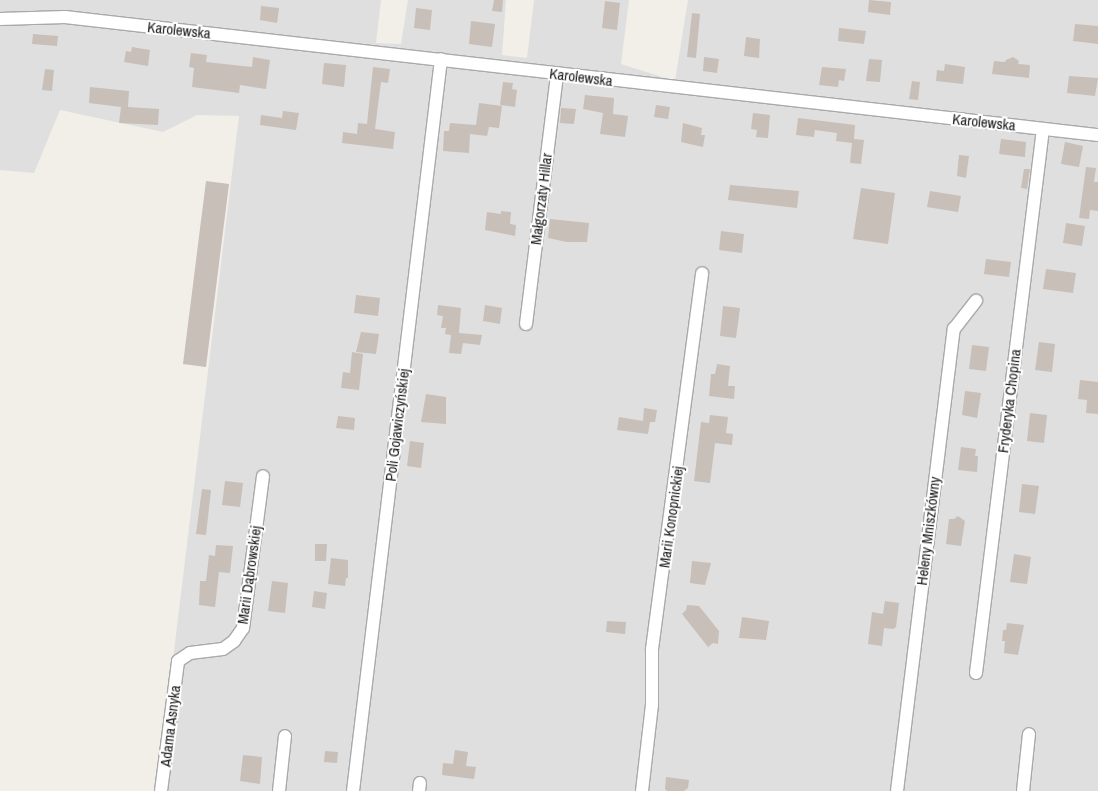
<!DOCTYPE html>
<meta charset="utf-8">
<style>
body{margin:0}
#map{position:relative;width:1098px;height:791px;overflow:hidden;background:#f2efe9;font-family:"Archivo Narrow",sans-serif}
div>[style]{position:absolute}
.residential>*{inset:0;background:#e0dfdf}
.building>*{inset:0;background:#c7bfb8}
.roads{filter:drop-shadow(1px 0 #a9a9a9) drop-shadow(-1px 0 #a9a9a9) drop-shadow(0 1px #a9a9a9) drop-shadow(0 -1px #a9a9a9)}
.minor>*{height:12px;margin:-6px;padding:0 6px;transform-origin:6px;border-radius:6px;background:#fff}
span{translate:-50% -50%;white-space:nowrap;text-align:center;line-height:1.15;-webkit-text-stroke:4px #fff;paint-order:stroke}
.street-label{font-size:15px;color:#222}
</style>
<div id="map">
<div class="residential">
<div style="clip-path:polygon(0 0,381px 0,376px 43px,401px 44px,408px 0,506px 0,502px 55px,527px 58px,534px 0,629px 0,621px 64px,675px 81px,688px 0,1098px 0,1098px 791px,157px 791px,239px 116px,197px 115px,163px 132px,60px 110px,34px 173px,0 170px)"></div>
</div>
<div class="building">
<div style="clip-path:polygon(494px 0,503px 0,502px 12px,492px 11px)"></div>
<div style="clip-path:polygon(869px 0,891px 2px,890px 15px,868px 12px)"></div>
<div style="clip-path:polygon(605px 1px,620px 3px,617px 30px,602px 28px)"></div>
<div style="clip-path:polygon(261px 6px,279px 8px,277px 23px,260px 20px)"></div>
<div style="clip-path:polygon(416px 8px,432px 10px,430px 30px,414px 28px)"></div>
<div style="clip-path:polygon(692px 13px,700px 14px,696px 58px,687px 57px)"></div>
<div style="clip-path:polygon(471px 21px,495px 24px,492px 47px,469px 44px)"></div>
<div style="clip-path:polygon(1075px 24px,1098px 26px,1098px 44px,1073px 41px)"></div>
<div style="clip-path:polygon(839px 28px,866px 31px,864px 44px,838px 41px)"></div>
<div style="clip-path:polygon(33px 34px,58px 36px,57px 46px,32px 44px)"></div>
<div style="clip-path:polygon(746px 37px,760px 39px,759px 58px,744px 56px)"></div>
<div style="clip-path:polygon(132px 47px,150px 50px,148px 66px,124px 62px,126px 51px,131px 52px)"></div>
<div style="clip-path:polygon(191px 53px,207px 55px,206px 62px,252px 67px,253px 57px,270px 60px,266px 89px,240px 85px,239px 93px,192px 87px,194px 68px,189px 67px)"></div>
<div style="clip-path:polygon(704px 57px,719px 59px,717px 73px,703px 71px)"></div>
<div style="clip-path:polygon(1013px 57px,1019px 61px,1018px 64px,1030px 65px,1029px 78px,992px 74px,994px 61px,1005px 62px,1006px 60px)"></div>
<div style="clip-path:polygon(869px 59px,882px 60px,880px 82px,866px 81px)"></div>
<div style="clip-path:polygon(324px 63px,346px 65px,344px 87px,322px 84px)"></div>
<div style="clip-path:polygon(945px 64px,965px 67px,963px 84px,936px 81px,937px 70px,944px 71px)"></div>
<div style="clip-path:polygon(373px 67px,390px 69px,388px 83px,381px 82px,375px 129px,395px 132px,393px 149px,342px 143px,343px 132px,357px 134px,358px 123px,367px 124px)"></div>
<div style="clip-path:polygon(822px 67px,846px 69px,844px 81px,839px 80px,838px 87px,819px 85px)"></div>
<div style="clip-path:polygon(45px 69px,54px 70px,52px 91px,42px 90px)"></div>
<div style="clip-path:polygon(1069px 76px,1098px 78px,1095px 96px,1067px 93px)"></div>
<div style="clip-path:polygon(912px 81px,920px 82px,918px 100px,909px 99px)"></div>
<div style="clip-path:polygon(503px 82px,513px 83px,512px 89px,517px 90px,515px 107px,500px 105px)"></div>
<div style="clip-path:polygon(90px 87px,129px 91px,128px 107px,159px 109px,158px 125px,119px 123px,121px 107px,89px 103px)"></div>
<div style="clip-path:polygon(585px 95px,614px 98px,613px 114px,628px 116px,625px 137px,600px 134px,603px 113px,583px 109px)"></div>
<div style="clip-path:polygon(479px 103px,502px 106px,499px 128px,489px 127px,487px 136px,470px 134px,469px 153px,443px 151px,444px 131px,449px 131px,450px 123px,476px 125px)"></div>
<div style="clip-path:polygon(656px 105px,670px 107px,668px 119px,654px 117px)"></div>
<div style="clip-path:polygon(561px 108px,576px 109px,574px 124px,560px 123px)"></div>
<div style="clip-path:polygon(283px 111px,299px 113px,296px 130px,260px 125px,261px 115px,282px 118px)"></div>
<div style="clip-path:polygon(753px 113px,770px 115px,768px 138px,756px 137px,757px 130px,751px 129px)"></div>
<div style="clip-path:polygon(798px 118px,855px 125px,854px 139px,864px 140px,861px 164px,850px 163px,852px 143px,836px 141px,837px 133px,815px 130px,814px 137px,796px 135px)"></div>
<div style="clip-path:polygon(683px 123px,702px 128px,701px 135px,705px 135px,703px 147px,681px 142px)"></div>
<div style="clip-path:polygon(1001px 139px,1026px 142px,1025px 157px,999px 154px)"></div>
<div style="clip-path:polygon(1065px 142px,1083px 146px,1079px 167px,1061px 164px)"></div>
<div style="clip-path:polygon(959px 155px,969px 156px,966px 178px,957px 176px)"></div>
<div style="clip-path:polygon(1086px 167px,1096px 168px,1094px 182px,1098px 182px,1098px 211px,1090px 210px,1089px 219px,1079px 218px)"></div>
<div style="clip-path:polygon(1024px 169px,1030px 169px,1027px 189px,1021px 188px)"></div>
<div style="clip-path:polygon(206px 181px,229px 184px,206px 367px,183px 364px)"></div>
<div style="clip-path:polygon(730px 185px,799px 191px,797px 208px,728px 200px)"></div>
<div style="clip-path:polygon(861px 188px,895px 193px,888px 244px,853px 239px)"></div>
<div style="clip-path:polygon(930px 191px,961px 196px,958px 212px,927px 207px)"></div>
<div style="clip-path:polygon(501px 211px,511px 212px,510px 224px,516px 225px,515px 236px,485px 230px,487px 212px,501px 214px)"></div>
<div style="clip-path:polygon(550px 219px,589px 223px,587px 242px,567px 242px,548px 238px)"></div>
<div style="clip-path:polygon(1066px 223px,1085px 226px,1082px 246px,1063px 243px)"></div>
<div style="clip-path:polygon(721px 231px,744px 234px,742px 253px,719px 250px)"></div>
<div style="clip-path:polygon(986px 259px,1011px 262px,1009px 277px,984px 274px)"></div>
<div style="clip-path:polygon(1046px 269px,1076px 273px,1073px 293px,1043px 289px)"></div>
<div style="clip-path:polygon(356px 295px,380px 298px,378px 316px,354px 313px)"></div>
<div style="clip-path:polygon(438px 305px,461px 308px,459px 333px,482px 335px,480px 345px,463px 343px,461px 354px,449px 353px,451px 335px,445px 334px,446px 328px,441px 328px,443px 316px,437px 315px)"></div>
<div style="clip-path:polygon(485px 305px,502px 308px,500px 324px,483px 321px)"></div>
<div style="clip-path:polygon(723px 306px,740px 308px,736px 338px,720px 336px)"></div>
<div style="clip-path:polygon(361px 332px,379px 334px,376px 354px,356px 352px)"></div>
<div style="clip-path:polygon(1039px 342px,1055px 344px,1052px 372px,1035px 370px)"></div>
<div style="clip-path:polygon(972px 345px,989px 347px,986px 371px,969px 369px)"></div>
<div style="clip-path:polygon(352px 352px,363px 354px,359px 390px,341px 388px,343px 372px,350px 373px)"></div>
<div style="clip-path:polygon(717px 364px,730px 366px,728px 386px,735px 386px,734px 399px,709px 396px,711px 374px,715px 374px)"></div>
<div style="clip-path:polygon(1080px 380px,1098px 382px,1098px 414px,1086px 413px,1087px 400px,1078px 399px)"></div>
<div style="clip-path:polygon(965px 391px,981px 393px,977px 418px,962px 415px)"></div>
<div style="clip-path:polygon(426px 394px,446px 397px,446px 424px,421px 422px)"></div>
<div style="clip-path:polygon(644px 408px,657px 410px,655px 422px,650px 422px,648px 434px,617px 430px,619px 417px,643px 421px)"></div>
<div style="clip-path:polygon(1030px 413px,1047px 415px,1044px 443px,1027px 441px)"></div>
<div style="clip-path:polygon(710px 415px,728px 417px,726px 433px,733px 434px,732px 445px,715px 443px,710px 483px,694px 481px,701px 422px,709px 423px)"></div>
<div style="clip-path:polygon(338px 416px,355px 418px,354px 430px,336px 428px)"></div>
<div style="clip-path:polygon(410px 441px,424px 443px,421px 468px,407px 466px)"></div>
<div style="clip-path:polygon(961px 447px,976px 449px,975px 456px,978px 456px,977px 472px,958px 470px)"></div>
<div style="clip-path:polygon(225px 481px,243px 483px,240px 507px,222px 505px)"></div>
<div style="clip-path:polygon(1022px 484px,1039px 486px,1035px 514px,1019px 512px)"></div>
<div style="clip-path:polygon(202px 489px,211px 490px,206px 535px,196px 534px)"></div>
<div style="clip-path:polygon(958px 516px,965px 521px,961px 546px,946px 544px,949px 519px,954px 519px)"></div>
<div style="clip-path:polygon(315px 544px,327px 544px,326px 561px,315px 561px)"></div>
<div style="clip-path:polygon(216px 545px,233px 546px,230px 573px,219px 572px,215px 607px,199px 605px,200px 581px,206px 581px,209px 555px,215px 556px)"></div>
<div style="clip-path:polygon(1014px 554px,1031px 557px,1027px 584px,1010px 582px)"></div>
<div style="clip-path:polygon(331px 558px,348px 560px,348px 578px,346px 578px,345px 586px,328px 584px)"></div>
<div style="clip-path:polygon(692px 561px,711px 563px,705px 585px,690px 583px)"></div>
<div style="clip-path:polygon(272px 581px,288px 583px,285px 613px,268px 611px)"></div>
<div style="clip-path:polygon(314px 591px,327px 593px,325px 609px,312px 607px)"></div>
<div style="clip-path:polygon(885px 601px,899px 603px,896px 627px,893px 629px,884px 628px,882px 646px,868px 644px,872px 612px,883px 614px)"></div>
<div style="clip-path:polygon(687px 605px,699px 606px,719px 631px,718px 644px,713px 643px,708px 647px,682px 614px,686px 610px)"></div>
<div style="clip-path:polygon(742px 617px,769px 621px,766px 640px,739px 638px)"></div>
<div style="clip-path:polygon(607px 621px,626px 622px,625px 634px,606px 632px)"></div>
<div style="clip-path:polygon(1007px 623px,1024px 625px,1018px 655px,1004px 653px,1005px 641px,1002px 641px,1003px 630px,1006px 630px)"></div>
<div style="clip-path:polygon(455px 750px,468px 752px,466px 766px,476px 767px,474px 779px,442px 775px,443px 763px,453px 764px)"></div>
<div style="clip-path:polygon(325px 751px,338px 752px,337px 763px,324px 762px)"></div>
<div style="clip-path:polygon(243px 755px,262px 757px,260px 784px,240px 781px)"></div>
<div style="clip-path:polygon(666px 777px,689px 780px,688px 788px,684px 791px,667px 791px,665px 789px)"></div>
</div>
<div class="roads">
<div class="minor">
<div style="left:0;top:19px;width:65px;rotate:-1.8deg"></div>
<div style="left:65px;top:17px;width:1040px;rotate:6.52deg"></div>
<div style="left:526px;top:324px;width:252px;rotate:-82.9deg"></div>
<div style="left:976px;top:673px;width:548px;rotate:-82.98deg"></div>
<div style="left:161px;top:791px;width:131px;rotate:-82.5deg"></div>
<div style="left:178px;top:661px;width:14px;rotate:-34deg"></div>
<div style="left:190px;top:653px;width:33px;rotate:-7deg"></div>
<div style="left:223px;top:649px;width:14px;rotate:-36deg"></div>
<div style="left:234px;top:641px;width:16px;rotate:-55deg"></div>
<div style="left:243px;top:628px;width:153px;rotate:-82.5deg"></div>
<div style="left:279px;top:791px;width:55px;rotate:-83.8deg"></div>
<div style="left:353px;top:791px;width:737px;rotate:-83.14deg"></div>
<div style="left:419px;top:791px;width:8px;rotate:-83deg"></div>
<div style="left:642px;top:791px;width:87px;rotate:-83.4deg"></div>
<div style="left:652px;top:705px;width:56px;rotate:-90deg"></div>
<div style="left:652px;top:649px;width:379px;rotate:-82.4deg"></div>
<div style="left:897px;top:791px;width:466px;rotate:-83deg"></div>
<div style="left:954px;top:329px;width:36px;rotate:-52deg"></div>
<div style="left:1023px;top:791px;width:57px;rotate:-84deg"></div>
</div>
</div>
<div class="street-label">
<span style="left:179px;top:30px;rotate:6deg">Karolewska</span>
<span style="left:581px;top:77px;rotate:7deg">Karolewska</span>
<span style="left:984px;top:122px;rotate:6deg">Karolewska</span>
<span style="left:541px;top:199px;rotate:-83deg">Małgorzaty Hillar</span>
<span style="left:1009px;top:401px;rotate:-83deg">Fryderyka Chopina</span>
<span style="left:397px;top:425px;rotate:-83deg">Poli Gojawiczyńskiej</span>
<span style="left:671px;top:517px;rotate:-82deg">Marii Konopnickiej</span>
<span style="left:928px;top:531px;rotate:-83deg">Heleny Mniszkówny</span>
<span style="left:249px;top:575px;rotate:-82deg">Marii Dąbrowskiej</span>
<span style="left:170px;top:726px;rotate:-83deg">Adama Asnyka</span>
</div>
</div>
